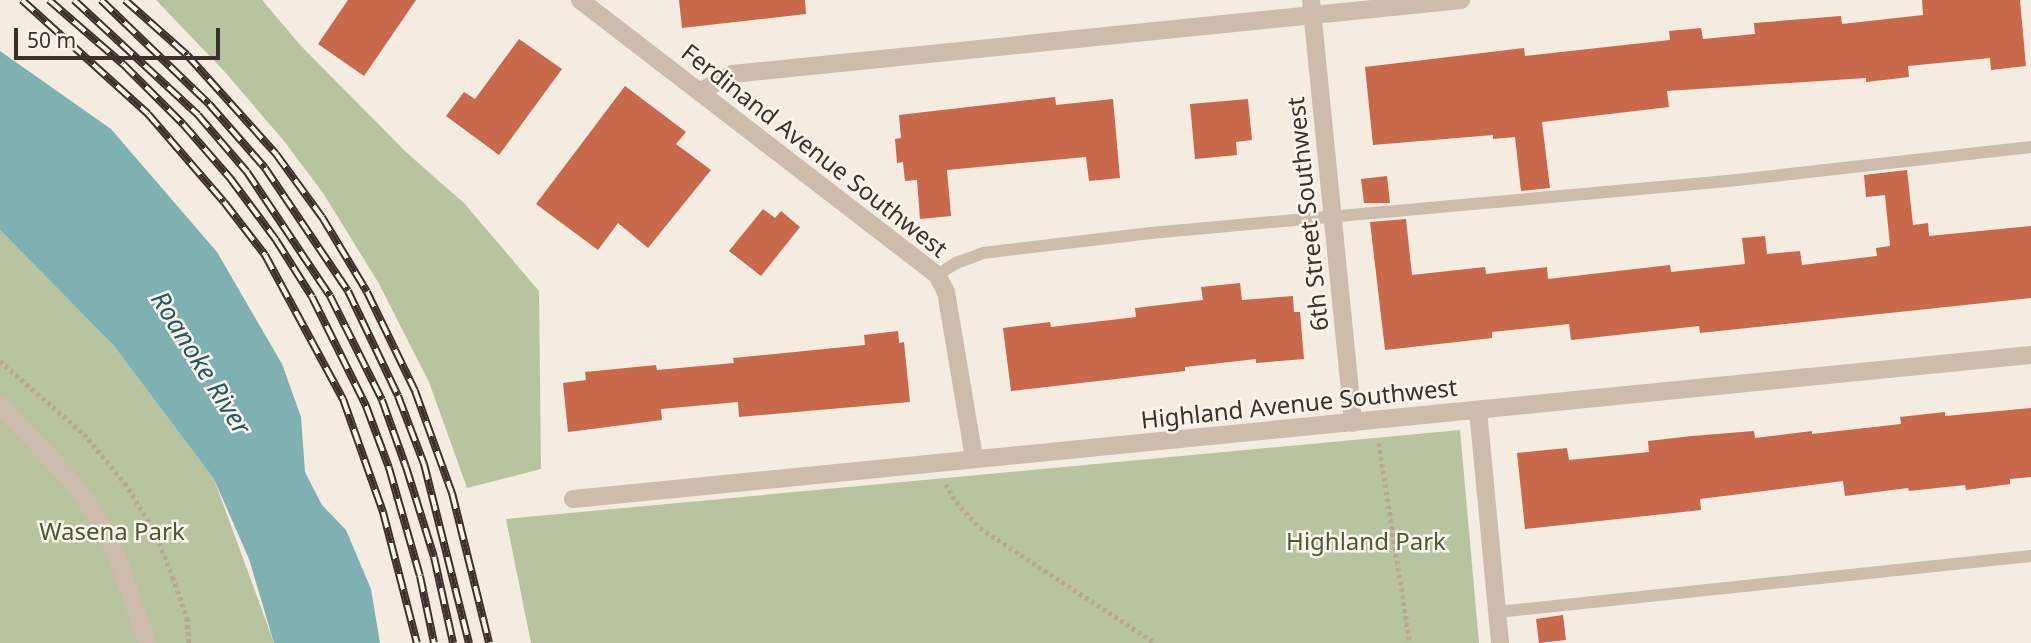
<!DOCTYPE html>
<style>
body{margin:0}
#map{position:relative;width:2031px;height:643px;overflow:hidden;background:#f4ebe1;font-family:"Noto Sans",sans-serif}
div>[style]{position:absolute}
.green>*{inset:0;background:#b8c4a0}
.water>*{inset:0;background:#7fb0b2}
.building>*{inset:0;background:#c8694b}
.path>*{height:4.5px;margin-top:-2.25px;transform-origin:0;background:repeating-linear-gradient(90deg,#b9a596 0 3.5px,transparent 0 7px)}
.lane>*{height:12px;margin:-6px;padding:0 6px;transform-origin:6px;border-radius:6px;background:#cdbbac}
.street>*{height:18px;margin:-9px;padding:0 9px;transform-origin:9px;border-radius:9px;background:#cdbbac}
.rail>*{height:8px;margin-top:-4px;transform-origin:0;background:repeating-linear-gradient(90deg,#fbf5ee 0 16px,#3b302b 0 32px);box-sizing:border-box;border-block:2px solid #3b302b}
span{translate:-50% -50%;white-space:nowrap;text-align:center;line-height:1.15;-webkit-text-stroke:5px #fbf5ee;paint-order:stroke}
.street-label{font-size:24px;color:#3b302b}
.park-label{font-size:24px;color:#4a5a2e}
.water-label{font-size:26px;color:#1f5a5e;font-style:italic}
.scale{position:absolute;left:14px;top:28px;width:206px;height:32px;box-sizing:border-box;border:4px solid #3b302b;border-top:0;padding-left:9px;font-size:21px;line-height:24px;white-space:nowrap;color:#3b302b;-webkit-text-stroke:5px #fbf5ee;paint-order:stroke}
</style>
<div id="map">
<div class="green">
<div style="clip-path:polygon(156px 0,262px 0,301px 46px,407px 153px,464px 203px,539px 291px,541px 469px,467px 488px,429px 382px,378px 282px,323px 193px,284px 141px,225px 72px)"></div>
<div style="clip-path:polygon(0 230px,114px 346px,214px 479px,274px 643px,0 643px)"></div>
<div style="clip-path:polygon(1460px 430px,1479px 643px,531px 643px,506px 519px)"></div>
</div>
<div class="water">
<div style="clip-path:polygon(0 51px,111px 129px,217px 252px,282px 364px,301px 417px,305px 472px,322px 505px,346px 530px,371px 589px,380px 643px,274px 643px,249px 559px,214px 479px,114px 346px,0 230px)"></div>
</div>
<div class="building">
<div style="clip-path:polygon(348px 0,416px 0,364px 76px,318px 44px)"></div>
<div style="clip-path:polygon(679px 0,805px 0,806px 14px,682px 28px)"></div>
<div style="clip-path:polygon(1922px 0,2020px 0,2026px 66px,1991px 70px,1990px 58px,1908px 66px,1909px 77px,1866px 82px,1866px 78px,1667px 91px,1669px 107px,1542px 122px,1550px 188px,1521px 191px,1515px 137px,1493px 139px,1493px 135px,1373px 145px,1365px 67px,1524px 48px,1525px 56px,1670px 40px,1669px 31px,1701px 28px,1703px 39px,1755px 34px,1754px 23px,1841px 16px,1842px 24px,1923px 15px)"></div>
<div style="clip-path:polygon(519px 39px,562px 69px,499px 155px,446px 116px,464px 92px,475px 99px)"></div>
<div style="clip-path:polygon(625px 86px,686px 132px,676px 144px,711px 170px,648px 248px,618px 223px,598px 250px,536px 204px)"></div>
<div style="clip-path:polygon(1055px 97px,1056px 105px,1113px 99px,1120px 178px,1089px 181px,1086px 157px,947px 170px,951px 216px,920px 219px,917px 180px,905px 181px,903px 162px,897px 163px,895px 139px,901px 138px,899px 115px)"></div>
<div style="clip-path:polygon(1248px 99px,1252px 140px,1236px 142px,1237px 155px,1195px 159px,1190px 104px)"></div>
<div style="clip-path:polygon(1907px 170px,1913px 225px,1928px 223px,1929px 236px,2031px 226px,2031px 298px,1700px 333px,1699px 326px,1571px 340px,1569px 324px,1492px 332px,1492px 338px,1385px 350px,1370px 222px,1406px 219px,1412px 275px,1485px 267px,1486px 274px,1547px 267px,1548px 279px,1670px 265px,1671px 272px,1745px 264px,1742px 238px,1765px 236px,1767px 254px,1800px 251px,1802px 265px,1877px 256px,1876px 248px,1890px 246px,1885px 195px,1866px 197px,1864px 175px)"></div>
<div style="clip-path:polygon(1387px 176px,1390px 203px,1364px 203px,1361px 179px)"></div>
<div style="clip-path:polygon(763px 209px,775px 218px,781px 211px,800px 227px,761px 276px,729px 251px)"></div>
<div style="clip-path:polygon(1240px 283px,1242px 300px,1293px 296px,1294px 312px,1300px 312px,1304px 359px,1256px 363px,1256px 359px,1185px 367px,1185px 371px,1011px 391px,1003px 328px,1050px 322px,1051px 327px,1136px 317px,1135px 308px,1203px 300px,1201px 287px)"></div>
<div style="clip-path:polygon(898px 331px,899px 343px,904px 342px,910px 402px,739px 417px,738px 402px,661px 409px,662px 420px,568px 432px,563px 383px,586px 380px,585px 372px,656px 365px,657px 370px,734px 363px,733px 358px,865px 345px,864px 335px)"></div>
<div style="clip-path:polygon(2031px 408px,2031px 477px,2010px 479px,2010px 484px,1966px 490px,1965px 485px,1909px 491px,1908px 488px,1845px 496px,1843px 481px,1700px 499px,1701px 510px,1525px 529px,1517px 453px,1567px 448px,1569px 460px,1649px 452px,1648px 441px,1692px 436px,1754px 431px,1755px 438px,1812px 431px,1812px 434px,1901px 424px,1900px 417px,1945px 412px,1945px 416px)"></div>
<div style="clip-path:polygon(1563px 615px,1566px 640px,1539px 643px,1536px 619px)"></div>
</div>
<div class="path">
<div style="left:0;top:361px;width:111px;rotate:41deg"></div>
<div style="left:84px;top:434px;width:64px;rotate:50.1deg"></div>
<div style="left:125px;top:483px;width:55px;rotate:58.3deg"></div>
<div style="left:154px;top:530px;width:51px;rotate:68deg"></div>
<div style="left:173px;top:577px;width:43px;rotate:71.1deg"></div>
<div style="left:187px;top:618px;width:25px;rotate:85deg"></div>
<div style="left:1379px;top:443px;width:202px;rotate:81.2deg"></div>
<div style="left:946px;top:484px;width:21px;rotate:61deg"></div>
<div style="left:956px;top:502px;width:35px;rotate:47deg"></div>
<div style="left:980px;top:528px;width:209px;rotate:33.3deg"></div>
</div>
<div class="lane">
<div style="left:937px;top:275px;width:22px;rotate:-32deg"></div>
<div style="left:956px;top:263px;width:29px;rotate:-20deg"></div>
<div style="left:983px;top:253px;width:169px;rotate:-6.8deg"></div>
<div style="left:1151px;top:233px;width:579px;rotate:-5.15deg"></div>
<div style="left:1728px;top:181px;width:305px;rotate:-6.4deg"></div>
<div style="left:1497px;top:612px;width:537px;rotate:-5.99deg"></div>
</div>
<div class="street">
<div style="left:580px;top:0;width:451px;rotate:37.6deg"></div>
<div style="left:937px;top:275px;width:19px;rotate:62deg"></div>
<div style="left:946px;top:292px;width:168px;rotate:80.4deg"></div>
<div style="left:1311px;top:0;width:425px;rotate:84.3deg"></div>
<div style="left:701px;top:91px;width:35px;rotate:-29deg"></div>
<div style="left:732px;top:74px;width:733px;rotate:-5.8deg"></div>
<div style="left:0;top:405px;width:103px;rotate:46.6deg"></div>
<div style="left:71px;top:480px;width:37px;rotate:54deg"></div>
<div style="left:93px;top:510px;width:52px;rotate:62.4deg"></div>
<div style="left:117px;top:556px;width:92px;rotate:71deg"></div>
<div style="left:1478px;top:410px;width:234px;rotate:84.6deg"></div>
<div style="left:573px;top:499px;width:1465px;rotate:-5.64deg"></div>
</div>
<div class="rail">
<div style="left:22px;top:0;width:170px;rotate:42.1deg"></div>
<div style="left:148px;top:114px;width:116px;rotate:49.2deg"></div>
<div style="left:224px;top:202px;width:67px;rotate:52.3deg"></div>
<div style="left:265px;top:255px;width:164px;rotate:61.6deg"></div>
<div style="left:343px;top:399px;width:120px;rotate:70.5deg"></div>
<div style="left:383px;top:512px;width:135px;rotate:75.5deg"></div>
<div style="left:49px;top:0;width:98px;rotate:40.9deg"></div>
<div style="left:123px;top:64px;width:85px;rotate:45deg"></div>
<div style="left:183px;top:124px;width:72px;rotate:49deg"></div>
<div style="left:230px;top:178px;width:77px;rotate:53.4deg"></div>
<div style="left:276px;top:240px;width:67px;rotate:57.7deg"></div>
<div style="left:312px;top:297px;width:122px;rotate:63.6deg"></div>
<div style="left:366px;top:406px;width:66px;rotate:69.6deg"></div>
<div style="left:389px;top:468px;width:112px;rotate:74deg"></div>
<div style="left:420px;top:576px;width:68px;rotate:78.2deg"></div>
<div style="left:74px;top:0;width:169px;rotate:42.8deg"></div>
<div style="left:198px;top:115px;width:75px;rotate:49.3deg"></div>
<div style="left:247px;top:172px;width:149px;rotate:56.2deg"></div>
<div style="left:330px;top:296px;width:116px;rotate:63.4deg"></div>
<div style="left:382px;top:400px;width:71px;rotate:70.3deg"></div>
<div style="left:406px;top:467px;width:94px;rotate:72.7deg"></div>
<div style="left:434px;top:557px;width:88px;rotate:77.5deg"></div>
<div style="left:101px;top:0;width:150px;rotate:43.9deg"></div>
<div style="left:209px;top:104px;width:85px;rotate:48.8deg"></div>
<div style="left:265px;top:168px;width:148px;rotate:56deg"></div>
<div style="left:348px;top:291px;width:116px;rotate:64.5deg"></div>
<div style="left:398px;top:396px;width:73px;rotate:69.1deg"></div>
<div style="left:424px;top:464px;width:185px;rotate:75.9deg"></div>
<div style="left:125px;top:0;width:83px;rotate:41.6deg"></div>
<div style="left:187px;top:55px;width:133px;rotate:48deg"></div>
<div style="left:276px;top:154px;width:78px;rotate:53.9deg"></div>
<div style="left:322px;top:217px;width:87px;rotate:59deg"></div>
<div style="left:367px;top:292px;width:110px;rotate:64.1deg"></div>
<div style="left:415px;top:391px;width:109px;rotate:70.1deg"></div>
<div style="left:452px;top:493px;width:154px;rotate:76.1deg"></div>
</div>
<div class="street-label">
<span style="left:815px;top:150px;rotate:38deg">Ferdinand Avenue Southwest</span>
<span style="left:1307px;top:214px;rotate:-96deg">6th Street Southwest</span>
<span style="left:1299px;top:403px;rotate:-6deg">Highland Avenue Southwest</span>
</div>
<div class="park-label">
<span style="left:112px;top:531px">Wasena Park</span>
<span style="left:1366px;top:541px">Highland Park</span>
</div>
<div class="water-label">
<span style="left:201px;top:363px;rotate:58deg">Roanoke River</span>
</div>
<div class="scale">50 m</div>
</div>
